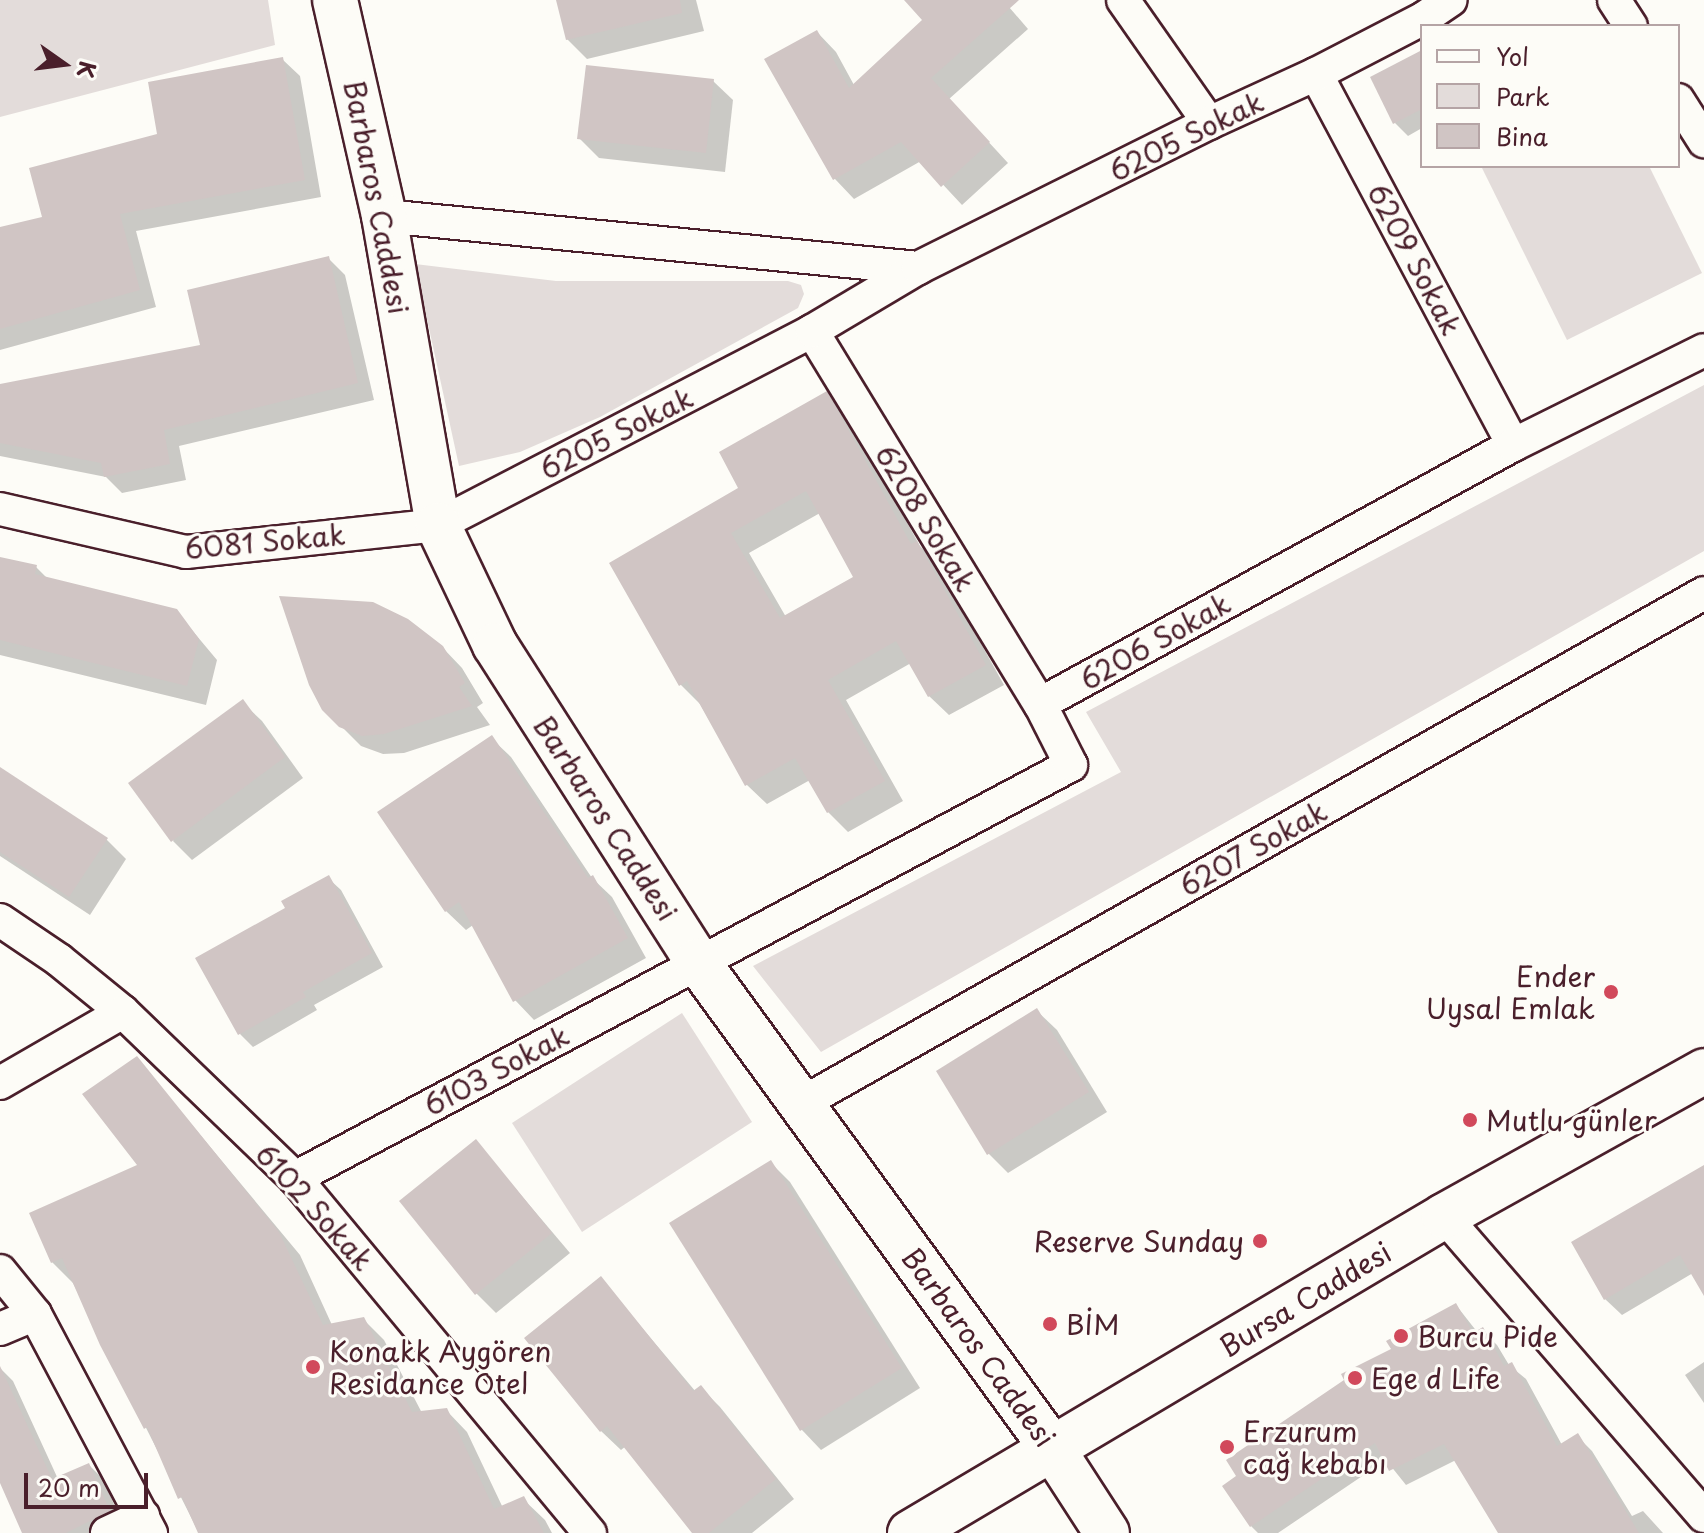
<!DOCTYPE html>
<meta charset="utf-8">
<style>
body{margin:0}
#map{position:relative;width:1704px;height:1533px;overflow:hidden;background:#fdfcf7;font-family:"Playpen Sans",sans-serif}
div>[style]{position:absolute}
.green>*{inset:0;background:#e3dcda}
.shadow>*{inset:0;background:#0003}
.building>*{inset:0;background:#d0c5c4}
.roads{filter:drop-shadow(2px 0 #4a1f2b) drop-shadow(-2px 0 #4a1f2b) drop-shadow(0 2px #4a1f2b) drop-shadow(0 -2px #4a1f2b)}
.street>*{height:32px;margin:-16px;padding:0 16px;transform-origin:16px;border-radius:16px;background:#fdfcf7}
.secondary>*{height:44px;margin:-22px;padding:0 22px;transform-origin:22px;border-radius:22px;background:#fdfcf7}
.dots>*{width:22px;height:22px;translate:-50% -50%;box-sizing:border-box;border:4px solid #fdfcf7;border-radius:50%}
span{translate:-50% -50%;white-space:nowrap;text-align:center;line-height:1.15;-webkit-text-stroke:6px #fdfcf7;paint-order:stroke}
.street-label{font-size:28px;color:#4a1f2b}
.poi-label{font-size:28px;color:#4a1f2b}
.right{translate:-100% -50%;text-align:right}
.left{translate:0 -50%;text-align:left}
.legend{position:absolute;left:1420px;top:24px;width:260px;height:144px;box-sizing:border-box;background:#fdfcf7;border:2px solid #b5a4a5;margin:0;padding:10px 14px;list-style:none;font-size:24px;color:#4a1f2b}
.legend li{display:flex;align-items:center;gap:16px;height:40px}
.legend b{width:40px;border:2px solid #b5a4a5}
.north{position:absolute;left:24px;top:24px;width:80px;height:80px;-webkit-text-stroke:6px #fdfcf7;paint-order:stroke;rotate:104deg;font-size:22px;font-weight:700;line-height:32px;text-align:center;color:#4a1f2b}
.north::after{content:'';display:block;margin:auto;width:28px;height:36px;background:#4a1f2b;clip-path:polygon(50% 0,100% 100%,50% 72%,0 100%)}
.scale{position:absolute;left:24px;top:1473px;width:124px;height:36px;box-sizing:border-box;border:4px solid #4a1f2b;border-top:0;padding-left:10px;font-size:24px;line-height:28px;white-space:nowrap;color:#4a1f2b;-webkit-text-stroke:6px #fdfcf7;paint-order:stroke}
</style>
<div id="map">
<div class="green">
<div style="clip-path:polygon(0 0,268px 0,275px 45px,0 117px)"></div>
<div style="clip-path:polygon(1481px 166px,1649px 166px,1702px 273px,1567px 340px)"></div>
<div style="clip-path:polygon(415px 264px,556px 281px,788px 281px,801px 285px,804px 294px,798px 308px,600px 417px,520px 452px,459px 466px)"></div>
<div style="clip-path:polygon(1704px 385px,1704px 551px,821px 1052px,753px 966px,1121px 772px,1086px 712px)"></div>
<div style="clip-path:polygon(682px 1013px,752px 1122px,582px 1232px,512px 1123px)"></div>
</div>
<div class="shadow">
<div style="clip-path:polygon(558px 0,696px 0,704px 31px,587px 59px,567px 39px)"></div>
<div style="clip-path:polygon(907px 0,1003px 0,1028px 29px,949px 99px,1008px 163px,962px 205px,921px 161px,854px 199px,835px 179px,767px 60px,817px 32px,836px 52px,854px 85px,925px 21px)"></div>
<div style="clip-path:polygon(1422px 53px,1422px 128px,1408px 136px,1395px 123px)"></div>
<div style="clip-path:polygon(282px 59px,300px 76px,321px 197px,136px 231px,156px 307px,0 350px,0 229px,45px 218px,160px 136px)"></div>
<div style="clip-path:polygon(713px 81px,733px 100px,725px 172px,599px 158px,579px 138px)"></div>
<div style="clip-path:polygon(328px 258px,345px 275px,374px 400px,179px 446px,186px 480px,122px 493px,106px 477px,0 456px,0 386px,202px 346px)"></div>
<div style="clip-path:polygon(evenodd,826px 394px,846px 413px,920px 546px,936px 563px,1004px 685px,949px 715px,929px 696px,911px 663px,846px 700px,903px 801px,848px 832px,828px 812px,810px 780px,767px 804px,747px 785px,700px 704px,681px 685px,611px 564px,741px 488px,826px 394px,820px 513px,856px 578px,786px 617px,749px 553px,820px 513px)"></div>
<div style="clip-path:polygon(0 559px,36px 567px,48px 579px,176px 611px,217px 660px,206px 705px,0 655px)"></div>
<div style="clip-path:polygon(442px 647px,462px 668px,483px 703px,477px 707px,490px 725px,404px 753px,383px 754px,361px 746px,324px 709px)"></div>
<div style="clip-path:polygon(242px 702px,262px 721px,303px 778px,192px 860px,173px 841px)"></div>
<div style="clip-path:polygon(491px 738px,511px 757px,592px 878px,612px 897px,646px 958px,534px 1020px,515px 1000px,473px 925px,466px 930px,446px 911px)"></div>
<div style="clip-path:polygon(0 770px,107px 840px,126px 859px,90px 915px,0 856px)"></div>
<div style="clip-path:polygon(328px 878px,341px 890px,383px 967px,314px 1005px,317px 1010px,253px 1047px,240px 1034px,287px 908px)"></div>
<div style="clip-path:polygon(1037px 1011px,1057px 1030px,1107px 1112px,1008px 1173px,989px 1154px,938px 1072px)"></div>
<div style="clip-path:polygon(137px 1059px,300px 1255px,332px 1325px,363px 1319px,384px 1340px,422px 1413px,446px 1410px,467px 1432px,503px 1508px,523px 1499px,545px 1520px,552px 1533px,199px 1533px,73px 1283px,52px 1262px,140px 1166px)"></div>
<div style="clip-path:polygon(476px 1142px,570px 1253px,496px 1313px,476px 1293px)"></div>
<div style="clip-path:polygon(771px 1163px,790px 1182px,920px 1388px,821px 1450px,802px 1430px,671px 1224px)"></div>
<div style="clip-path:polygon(1704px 1167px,1704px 1292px,1693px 1273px,1622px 1315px,1605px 1299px)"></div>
<div style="clip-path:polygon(601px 1279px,696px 1392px,701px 1388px,720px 1407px,794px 1499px,752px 1533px,695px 1533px,626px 1446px,621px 1450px,601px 1431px)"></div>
<div style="clip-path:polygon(1456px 1305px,1478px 1333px,1482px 1330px,1497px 1345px,1509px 1365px,1526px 1379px,1562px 1445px,1577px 1436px,1592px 1451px,1632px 1516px,1643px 1511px,1663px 1533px,1501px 1533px,1456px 1460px,1406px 1485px,1386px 1460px,1278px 1533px,1258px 1533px,1251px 1526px,1393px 1350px)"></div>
<div style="clip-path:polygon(1704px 1362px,1704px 1403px,1685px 1375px)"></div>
<div style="clip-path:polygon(0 1368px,13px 1381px,58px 1479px,89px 1465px,103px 1479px,123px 1525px,106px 1533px,24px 1533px,0 1478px)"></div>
</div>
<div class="building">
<div style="clip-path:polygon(556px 0,680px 0,682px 13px,566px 40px)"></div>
<div style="clip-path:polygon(904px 0,1019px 0,931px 78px,990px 142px,941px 187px,901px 142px,833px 180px,764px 59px,817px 30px,849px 88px,922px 20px)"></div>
<div style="clip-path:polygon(1422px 50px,1422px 109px,1393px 124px,1370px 77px)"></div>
<div style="clip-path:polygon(283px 57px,305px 180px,120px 214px,140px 290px,0 329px,0 227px,42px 217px,29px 168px,157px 134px,148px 82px)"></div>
<div style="clip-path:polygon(586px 65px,714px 79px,706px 153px,577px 139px)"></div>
<div style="clip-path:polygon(329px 256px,358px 383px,164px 430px,170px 464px,104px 477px,101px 463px,0 443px,0 384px,200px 345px,187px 290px)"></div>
<div style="clip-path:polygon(evenodd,827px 391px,911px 544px,917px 541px,986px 665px,928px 697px,896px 641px,828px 680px,885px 781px,827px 813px,795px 758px,745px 786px,687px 681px,679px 686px,609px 563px,738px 488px,719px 452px,827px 391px,806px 491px,853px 577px,780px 618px,731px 533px,806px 491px)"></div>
<div style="clip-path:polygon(0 557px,37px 565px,35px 574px,177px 609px,199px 639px,187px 686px,0 640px)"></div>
<div style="clip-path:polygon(279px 596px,373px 602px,408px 619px,443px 646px,465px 683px,459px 687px,472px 706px,384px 734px,362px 736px,339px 727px,322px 710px,309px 685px)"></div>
<div style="clip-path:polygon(243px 699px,285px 757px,171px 842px,128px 783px)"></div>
<div style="clip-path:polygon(492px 735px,588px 878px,593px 875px,628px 938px,513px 1002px,459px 902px,445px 912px,377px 812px)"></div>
<div style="clip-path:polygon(0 767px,108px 838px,69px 897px,0 852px)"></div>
<div style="clip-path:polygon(329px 875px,372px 953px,303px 992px,306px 997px,238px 1035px,195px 958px,285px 908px,281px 901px)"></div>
<div style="clip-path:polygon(1037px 1008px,1089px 1092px,987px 1155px,936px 1071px)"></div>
<div style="clip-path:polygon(137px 1056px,279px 1232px,323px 1325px,364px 1317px,412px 1412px,447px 1408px,494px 1509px,524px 1496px,544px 1533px,198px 1533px,182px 1497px,178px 1499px,147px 1427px,144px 1429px,100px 1345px,62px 1258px,51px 1263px,29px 1213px,137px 1165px,82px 1094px)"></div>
<div style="clip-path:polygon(476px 1139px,552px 1233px,475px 1295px,399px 1201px)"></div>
<div style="clip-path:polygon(771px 1160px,902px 1368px,800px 1431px,669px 1223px)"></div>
<div style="clip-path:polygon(1704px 1165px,1704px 1296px,1680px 1255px,1604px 1300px,1571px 1242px)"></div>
<div style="clip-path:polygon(601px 1276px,693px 1391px,701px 1385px,776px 1479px,709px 1533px,692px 1533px,607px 1426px,600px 1432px,524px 1338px)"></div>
<div style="clip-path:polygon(1456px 1303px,1473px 1333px,1483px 1327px,1504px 1366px,1512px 1362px,1557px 1446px,1578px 1433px,1639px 1533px,1498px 1533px,1444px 1444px,1389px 1471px,1375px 1443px,1250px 1527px,1222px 1486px,1236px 1476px,1226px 1460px,1344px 1380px,1341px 1374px,1391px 1349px,1386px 1341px)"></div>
<div style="clip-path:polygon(0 1366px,52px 1479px,89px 1463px,110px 1511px,66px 1533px,22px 1533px,0 1483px)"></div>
</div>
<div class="roads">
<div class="street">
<div style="left:1123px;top:0;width:150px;rotate:55deg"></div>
<div style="left:1614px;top:0;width:31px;rotate:57deg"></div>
<div style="left:1316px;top:74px;width:420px;rotate:62deg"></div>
<div style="left:1678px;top:100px;width:49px;rotate:57.6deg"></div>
<div style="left:384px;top:216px;width:537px;rotate:5.56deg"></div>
<div style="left:812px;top:331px;width:437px;rotate:58.6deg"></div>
<div style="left:0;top:509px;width:191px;rotate:13deg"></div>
<div style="left:186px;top:552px;width:253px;rotate:-6.1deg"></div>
<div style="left:438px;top:525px;width:421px;rotate:-27.4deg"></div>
<div style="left:812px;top:331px;width:123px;rotate:-30.7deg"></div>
<div style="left:918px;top:268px;width:325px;rotate:-26.5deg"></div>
<div style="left:1209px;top:123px;width:118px;rotate:-24.6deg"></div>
<div style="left:1316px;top:74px;width:122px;rotate:-27.4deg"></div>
<div style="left:1424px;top:18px;width:32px;rotate:-34deg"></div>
<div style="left:0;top:920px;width:71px;rotate:34.1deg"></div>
<div style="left:59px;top:960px;width:82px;rotate:39.1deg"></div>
<div style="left:123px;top:1012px;width:239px;rotate:44deg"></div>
<div style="left:295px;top:1178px;width:462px;rotate:50.3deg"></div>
<div style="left:0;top:1083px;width:142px;rotate:-30deg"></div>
<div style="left:802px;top:1103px;width:1036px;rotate:-29.48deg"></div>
<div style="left:295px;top:1178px;width:879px;rotate:-28.02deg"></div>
<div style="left:1071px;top:765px;width:68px;rotate:-116.9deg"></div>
<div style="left:1040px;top:704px;width:539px;rotate:-28.7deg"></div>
<div style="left:1513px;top:445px;width:213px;rotate:-26.4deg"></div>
<div style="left:1444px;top:1216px;width:397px;rotate:49.1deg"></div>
<div style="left:0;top:1271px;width:55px;rotate:50.9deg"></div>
<div style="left:35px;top:1314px;width:248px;rotate:62.1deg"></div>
<div style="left:0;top:1329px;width:38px;rotate:-23deg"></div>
<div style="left:107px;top:1533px;width:40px;rotate:-25deg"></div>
</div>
<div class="secondary">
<div style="left:335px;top:0;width:221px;rotate:77.2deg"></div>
<div style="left:384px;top:216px;width:314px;rotate:80.1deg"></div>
<div style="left:438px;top:525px;width:133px;rotate:64.6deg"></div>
<div style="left:495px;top:645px;width:375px;rotate:57.4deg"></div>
<div style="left:697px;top:961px;width:603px;rotate:53.91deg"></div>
<div style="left:1052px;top:1448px;width:101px;rotate:57.1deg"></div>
<div style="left:910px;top:1533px;width:621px;rotate:-30.69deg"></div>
<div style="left:1444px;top:1216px;width:298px;rotate:-29.1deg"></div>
</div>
</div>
<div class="dots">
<div style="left:1611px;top:992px;background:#d1495b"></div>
<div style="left:1470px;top:1120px;background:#d1495b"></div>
<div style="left:1260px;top:1241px;background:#d1495b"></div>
<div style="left:1050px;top:1324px;background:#d1495b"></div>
<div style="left:1401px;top:1336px;background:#d1495b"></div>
<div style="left:313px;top:1367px;background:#d1495b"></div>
<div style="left:1355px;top:1378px;background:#d1495b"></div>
<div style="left:1227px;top:1447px;background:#d1495b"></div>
</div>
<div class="street-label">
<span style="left:1186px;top:136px;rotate:-26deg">6205 Sokak</span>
<span style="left:377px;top:197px;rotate:79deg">Barbaros Caddesi</span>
<span style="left:1415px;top:259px;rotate:62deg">6209 Sokak</span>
<span style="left:616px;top:433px;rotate:-27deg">6205 Sokak</span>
<span style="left:926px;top:518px;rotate:59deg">6208 Sokak</span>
<span style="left:265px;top:541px;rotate:-5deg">6081 Sokak</span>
<span style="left:1155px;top:641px;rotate:-29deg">6206 Sokak</span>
<span style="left:606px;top:818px;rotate:57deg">Barbaros Caddesi</span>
<span style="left:1253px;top:848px;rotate:-29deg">6207 Sokak</span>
<span style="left:496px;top:1070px;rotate:-28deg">6103 Sokak</span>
<span style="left:315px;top:1207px;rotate:48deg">6102 Sokak</span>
<span style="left:1305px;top:1299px;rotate:-31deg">Bursa Caddesi</span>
<span style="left:979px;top:1347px;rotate:54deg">Barbaros Caddesi</span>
</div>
<div class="poi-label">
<span class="right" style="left:1595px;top:992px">Ender<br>Uysal Emlak</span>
<span class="left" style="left:1486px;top:1120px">Mutlu günler</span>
<span class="right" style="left:1244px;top:1241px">Reserve Sunday</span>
<span class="left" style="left:1066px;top:1324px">BİM</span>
<span class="left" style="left:1417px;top:1336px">Burcu Pide</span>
<span class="left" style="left:329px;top:1367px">Konakk Aygören<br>Residance Otel</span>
<span class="left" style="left:1371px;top:1378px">Ege d Life</span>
<span class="left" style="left:1243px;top:1447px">Erzurum<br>cağ kebabı</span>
</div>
<ul class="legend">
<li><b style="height:10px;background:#fdfcf7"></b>Yol</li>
<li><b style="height:22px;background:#e3dcda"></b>Park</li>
<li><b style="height:22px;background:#d0c5c4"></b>Bina</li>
</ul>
<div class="north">K</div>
<div class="scale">20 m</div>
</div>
